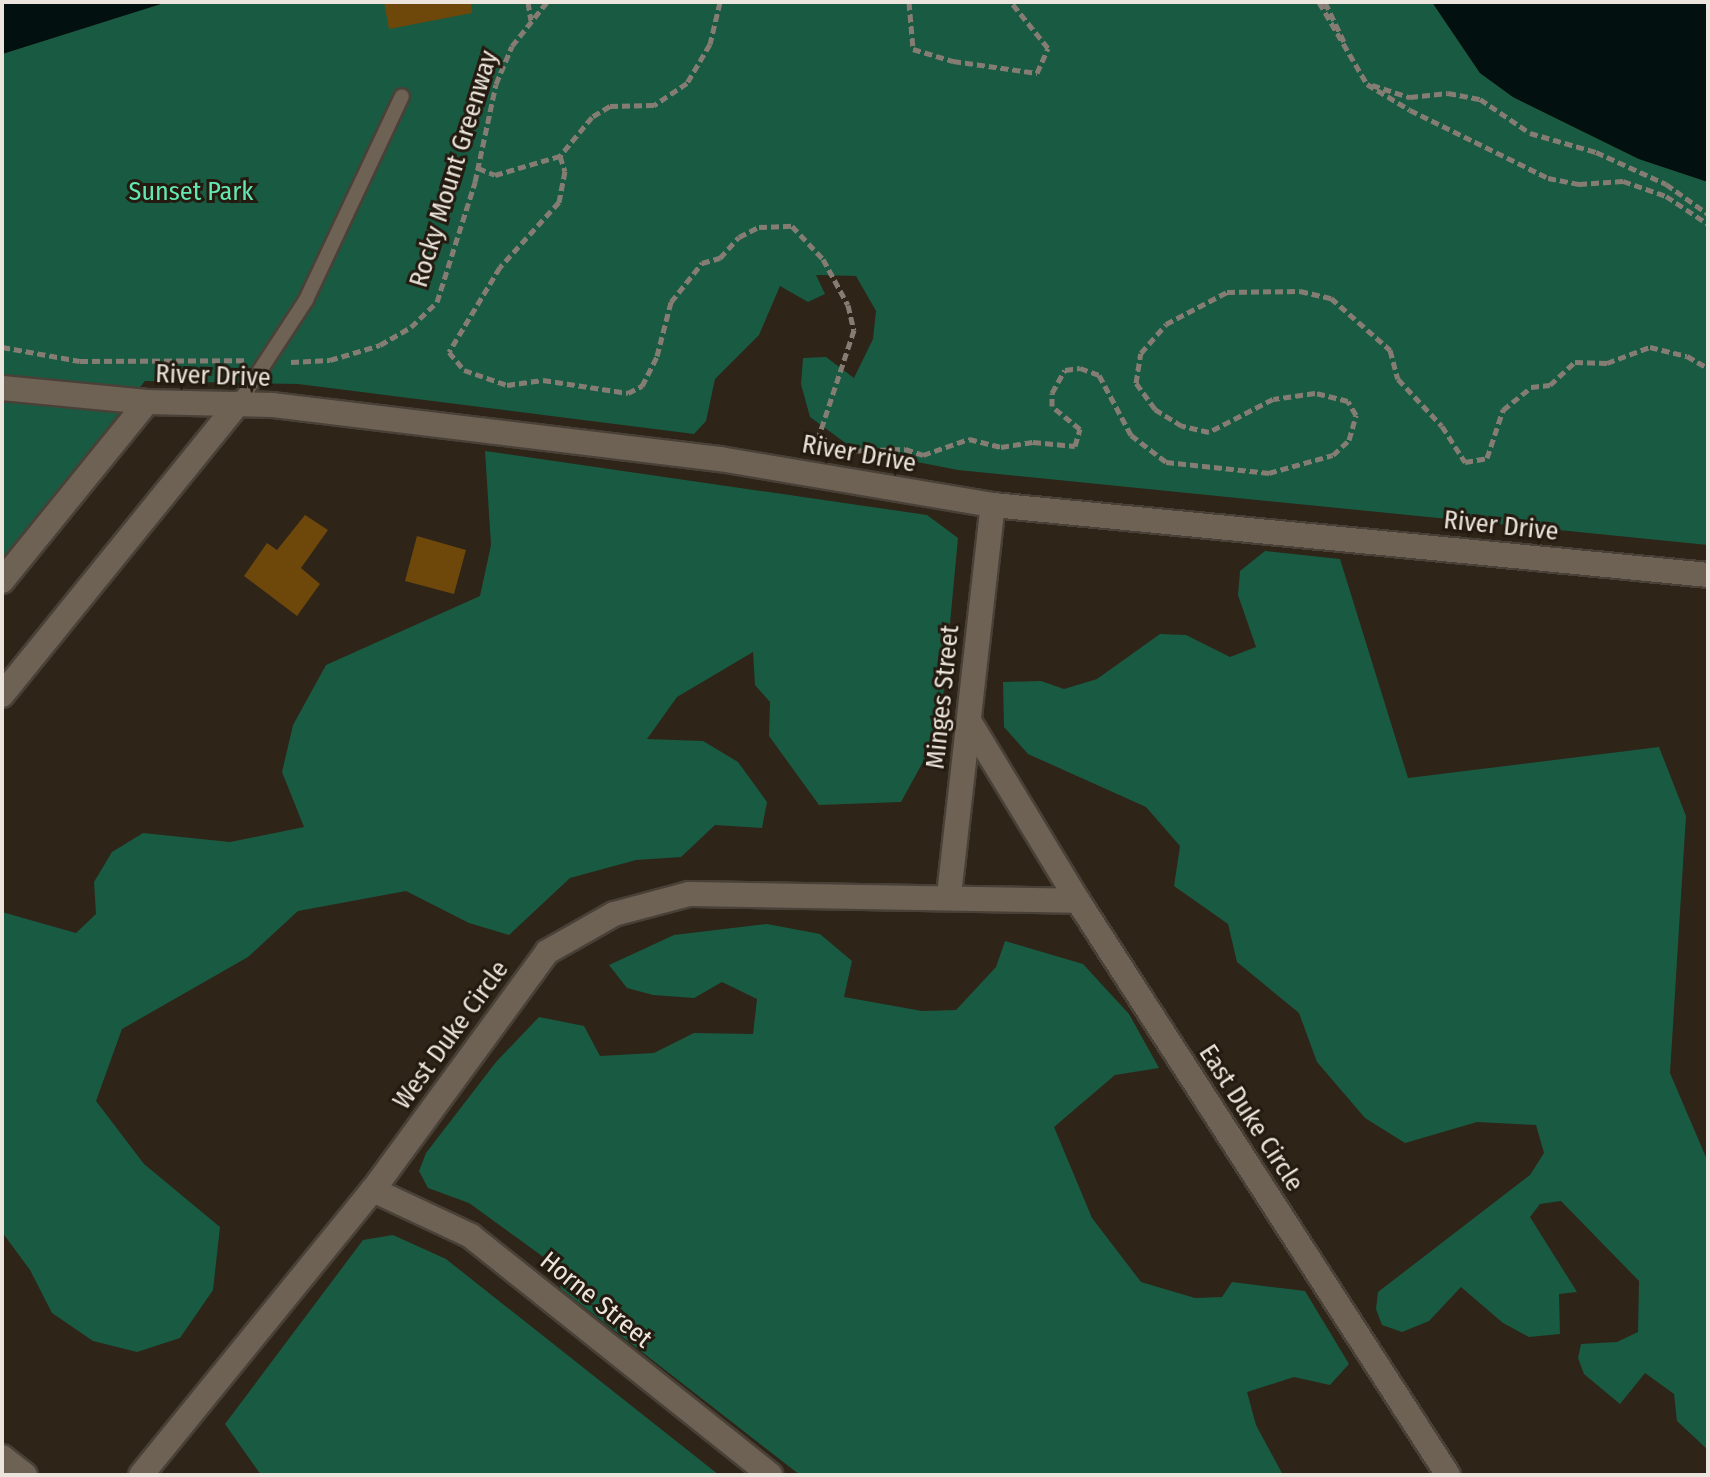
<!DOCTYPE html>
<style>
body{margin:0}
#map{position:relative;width:1710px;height:1477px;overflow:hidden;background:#2e2418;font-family:"Fira Sans Condensed",sans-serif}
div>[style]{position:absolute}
.green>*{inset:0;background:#195a42}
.water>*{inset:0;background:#021010}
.building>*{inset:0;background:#6e470b}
.path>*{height:5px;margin-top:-2.5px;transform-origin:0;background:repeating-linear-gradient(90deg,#857d73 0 8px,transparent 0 12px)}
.roads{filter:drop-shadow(2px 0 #494137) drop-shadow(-2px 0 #494137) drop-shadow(0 2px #494137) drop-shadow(0 -2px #494137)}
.lane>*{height:14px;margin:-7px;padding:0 7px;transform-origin:7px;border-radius:7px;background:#6e6255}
.street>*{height:24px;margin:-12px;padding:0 12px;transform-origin:12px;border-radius:12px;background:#6e6255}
span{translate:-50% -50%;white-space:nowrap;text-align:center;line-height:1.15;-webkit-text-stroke:6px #241a0f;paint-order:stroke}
.street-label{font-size:26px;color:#ece5dd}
.park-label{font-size:26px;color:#63e8b4}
.frame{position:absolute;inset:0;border:4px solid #ece5dd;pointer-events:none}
</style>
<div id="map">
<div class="green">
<div style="clip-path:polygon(167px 2px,1432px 2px,1480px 73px,1513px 97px,1639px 159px,1708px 182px,1708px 545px,958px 470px,855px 450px,810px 417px,801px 384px,803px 358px,826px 357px,854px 378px,873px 339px,876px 311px,856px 276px,816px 275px,825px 294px,808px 302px,780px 286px,759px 335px,715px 379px,706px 421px,694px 434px,298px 384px,145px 381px,2px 559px,2px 54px)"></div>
<div style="clip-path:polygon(485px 451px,927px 515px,958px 538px,940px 731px,901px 802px,819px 805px,769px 736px,770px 702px,755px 685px,753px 652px,677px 697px,647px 739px,703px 741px,738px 762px,767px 802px,762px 828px,715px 825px,681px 857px,636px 860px,570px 878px,509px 935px,469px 923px,406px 891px,298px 911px,248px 957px,122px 1029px,96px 1101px,144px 1164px,220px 1227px,213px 1290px,180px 1338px,137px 1352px,93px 1341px,52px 1313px,30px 1270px,2px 1232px,2px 912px,76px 933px,96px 914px,94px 882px,112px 852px,143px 833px,230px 842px,304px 827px,282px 772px,293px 725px,326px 665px,480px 596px,491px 545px)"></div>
<div style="clip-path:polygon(1265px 551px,1340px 559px,1408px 778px,1659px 747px,1686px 816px,1670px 1073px,1708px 1162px,1708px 1450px,1677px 1421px,1674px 1394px,1645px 1373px,1620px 1404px,1584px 1374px,1578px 1358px,1581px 1344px,1617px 1342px,1638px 1332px,1639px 1281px,1561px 1201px,1540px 1204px,1530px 1217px,1577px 1292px,1559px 1294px,1560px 1334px,1529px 1337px,1503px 1323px,1461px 1287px,1429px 1321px,1402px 1332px,1382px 1325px,1376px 1309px,1378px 1292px,1530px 1175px,1544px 1153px,1536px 1125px,1477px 1122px,1405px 1143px,1365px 1118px,1317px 1062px,1299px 1013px,1237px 962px,1228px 924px,1174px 886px,1180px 846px,1146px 807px,1028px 754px,1004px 727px,1003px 682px,1041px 681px,1064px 689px,1097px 679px,1160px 634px,1186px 635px,1230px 657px,1256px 647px,1238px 595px,1240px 571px)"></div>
<div style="clip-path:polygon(767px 924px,820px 934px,852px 961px,844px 997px,922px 1011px,956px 1010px,996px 967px,1005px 941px,1083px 964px,1129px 1014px,1159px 1068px,1115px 1075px,1054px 1127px,1092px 1218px,1141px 1282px,1195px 1298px,1222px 1297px,1232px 1282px,1305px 1291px,1349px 1364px,1330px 1385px,1294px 1377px,1247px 1392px,1256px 1425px,1283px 1475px,800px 1475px,561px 1289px,553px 1264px,469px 1203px,428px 1188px,419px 1171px,426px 1153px,496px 1062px,539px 1017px,584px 1026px,600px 1056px,654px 1053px,694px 1033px,753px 1034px,757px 999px,722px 982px,694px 998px,653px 995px,627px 988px,609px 965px,674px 935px)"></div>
<div style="clip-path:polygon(393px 1235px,446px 1259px,719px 1475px,261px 1475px,225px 1424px,363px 1240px)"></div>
</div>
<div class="water">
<div style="clip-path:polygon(2px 2px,167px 2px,2px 54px)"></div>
<div style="clip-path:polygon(1432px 2px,1708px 2px,1708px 182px,1639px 159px,1513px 97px,1480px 73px)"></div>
</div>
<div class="building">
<div style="clip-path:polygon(384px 2px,471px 2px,472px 13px,389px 29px)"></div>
<div style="clip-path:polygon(305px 515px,328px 530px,301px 568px,320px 584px,297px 616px,244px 576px,267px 543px,277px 550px)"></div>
<div style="clip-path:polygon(417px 536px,466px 550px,454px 594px,405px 581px)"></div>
</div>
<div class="path">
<div style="left:528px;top:2px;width:18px;rotate:81deg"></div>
<div style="left:720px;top:2px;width:43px;rotate:103.4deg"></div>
<div style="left:710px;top:44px;width:45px;rotate:120.5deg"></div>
<div style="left:687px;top:83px;width:40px;rotate:146deg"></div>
<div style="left:654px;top:105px;width:44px;rotate:178.7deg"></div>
<div style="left:610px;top:106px;width:21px;rotate:149deg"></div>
<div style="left:592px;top:117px;width:50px;rotate:129.4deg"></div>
<div style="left:560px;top:156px;width:16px;rotate:72deg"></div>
<div style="left:565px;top:171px;width:32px;rotate:101deg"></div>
<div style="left:559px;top:202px;width:88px;rotate:132.2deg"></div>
<div style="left:500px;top:267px;width:99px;rotate:121deg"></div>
<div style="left:449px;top:352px;width:23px;rotate:50deg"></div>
<div style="left:464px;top:370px;width:46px;rotate:19.2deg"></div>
<div style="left:507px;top:385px;width:36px;rotate:-8deg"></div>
<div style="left:543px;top:380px;width:86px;rotate:8.7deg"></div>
<div style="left:628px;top:393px;width:16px;rotate:-27deg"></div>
<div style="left:642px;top:386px;width:34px;rotate:-63deg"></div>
<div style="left:657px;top:356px;width:56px;rotate:-75.5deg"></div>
<div style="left:671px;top:302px;width:50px;rotate:-51.5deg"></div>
<div style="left:702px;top:263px;width:19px;rotate:-16deg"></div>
<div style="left:720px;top:258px;width:28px;rotate:-48deg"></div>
<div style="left:739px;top:237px;width:22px;rotate:-27deg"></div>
<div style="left:759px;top:227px;width:33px;rotate:-2deg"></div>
<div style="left:792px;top:226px;width:45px;rotate:46.8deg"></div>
<div style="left:823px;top:259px;width:52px;rotate:61.5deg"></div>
<div style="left:848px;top:305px;width:26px;rotate:77deg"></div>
<div style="left:854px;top:330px;width:112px;rotate:108.3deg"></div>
<div style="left:819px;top:436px;width:29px;rotate:31deg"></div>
<div style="left:844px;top:451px;width:61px;rotate:-1.9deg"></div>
<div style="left:905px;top:449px;width:19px;rotate:18deg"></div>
<div style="left:923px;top:455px;width:49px;rotate:-19.2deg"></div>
<div style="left:969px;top:439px;width:33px;rotate:14deg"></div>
<div style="left:1001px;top:447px;width:32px;rotate:-9deg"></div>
<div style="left:1033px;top:442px;width:42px;rotate:5.4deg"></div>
<div style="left:1075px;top:446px;width:18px;rotate:-74deg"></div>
<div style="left:1080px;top:429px;width:36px;rotate:-141deg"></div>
<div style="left:1052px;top:406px;width:13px;rotate:-90deg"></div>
<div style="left:1052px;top:393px;width:26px;rotate:-61deg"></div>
<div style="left:1065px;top:370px;width:15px;rotate:-8deg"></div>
<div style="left:1080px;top:368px;width:20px;rotate:20deg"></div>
<div style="left:1099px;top:375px;width:68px;rotate:61.9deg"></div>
<div style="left:1131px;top:435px;width:44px;rotate:37.6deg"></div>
<div style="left:1166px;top:462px;width:104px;rotate:6.1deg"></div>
<div style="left:1269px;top:473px;width:66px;rotate:-15.7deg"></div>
<div style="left:1333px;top:455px;width:22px;rotate:-43deg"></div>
<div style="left:1349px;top:440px;width:26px;rotate:-74deg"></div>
<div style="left:1356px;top:415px;width:16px;rotate:-120deg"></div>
<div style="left:1348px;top:401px;width:34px;rotate:-166deg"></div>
<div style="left:1315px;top:393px;width:42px;rotate:171.9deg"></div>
<div style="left:1273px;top:399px;width:72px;rotate:152.7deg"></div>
<div style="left:1209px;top:432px;width:28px;rotate:-167deg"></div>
<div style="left:1182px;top:426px;width:32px;rotate:-148deg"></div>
<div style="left:1155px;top:409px;width:32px;rotate:-126deg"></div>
<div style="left:1136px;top:383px;width:30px;rotate:-81deg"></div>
<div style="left:1141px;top:353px;width:38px;rotate:-49deg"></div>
<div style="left:1166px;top:324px;width:69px;rotate:-27.7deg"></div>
<div style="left:1227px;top:292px;width:73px;rotate:-0.8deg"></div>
<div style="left:1300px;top:291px;width:32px;rotate:13deg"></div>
<div style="left:1331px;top:298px;width:79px;rotate:41.4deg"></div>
<div style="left:1390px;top:350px;width:30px;rotate:75deg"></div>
<div style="left:1398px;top:379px;width:64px;rotate:46.9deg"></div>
<div style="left:1442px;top:426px;width:43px;rotate:57.4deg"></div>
<div style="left:1465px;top:462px;width:22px;rotate:-10deg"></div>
<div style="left:1487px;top:458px;width:51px;rotate:-71.6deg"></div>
<div style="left:1503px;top:410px;width:36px;rotate:-39deg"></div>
<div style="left:1531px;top:387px;width:19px;rotate:-6deg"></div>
<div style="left:1550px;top:385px;width:34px;rotate:-43deg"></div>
<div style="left:1575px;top:362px;width:32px;rotate:2deg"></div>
<div style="left:1607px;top:363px;width:46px;rotate:-20.4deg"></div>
<div style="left:1650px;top:347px;width:38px;rotate:14deg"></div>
<div style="left:1687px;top:356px;width:24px;rotate:30deg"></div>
<div style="left:909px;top:2px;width:47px;rotate:85.1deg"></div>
<div style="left:913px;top:49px;width:42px;rotate:16.7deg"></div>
<div style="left:953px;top:61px;width:85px;rotate:8.1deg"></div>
<div style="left:1037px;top:73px;width:27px;rotate:-66deg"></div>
<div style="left:1048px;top:48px;width:59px;rotate:-128.8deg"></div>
<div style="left:1319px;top:2px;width:95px;rotate:59.7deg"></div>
<div style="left:1367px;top:84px;width:50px;rotate:31.2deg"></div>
<div style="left:1410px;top:110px;width:154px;rotate:26.2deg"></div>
<div style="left:1548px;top:178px;width:32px;rotate:11deg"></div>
<div style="left:1579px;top:184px;width:44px;rotate:-3.9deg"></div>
<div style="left:1623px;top:181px;width:46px;rotate:19.2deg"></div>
<div style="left:1666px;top:196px;width:50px;rotate:33.7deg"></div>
<div style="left:1325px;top:2px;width:47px;rotate:64.5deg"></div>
<div style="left:1372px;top:85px;width:40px;rotate:18deg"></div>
<div style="left:1410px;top:97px;width:38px;rotate:-6deg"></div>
<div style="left:1448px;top:93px;width:33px;rotate:11deg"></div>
<div style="left:1480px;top:99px;width:60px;rotate:34.2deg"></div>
<div style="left:1530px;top:133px;width:69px;rotate:16.1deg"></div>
<div style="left:1596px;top:152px;width:77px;rotate:24.6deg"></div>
<div style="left:1666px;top:184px;width:52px;rotate:35.5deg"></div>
<div style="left:478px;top:168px;width:18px;rotate:22deg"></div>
<div style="left:495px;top:175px;width:68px;rotate:-16.3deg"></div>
<div style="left:2px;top:347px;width:79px;rotate:10.2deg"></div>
<div style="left:80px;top:361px;width:165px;rotate:-0.3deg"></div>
<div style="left:291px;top:362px;width:39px;rotate:-3deg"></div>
<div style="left:330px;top:360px;width:52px;rotate:-16.7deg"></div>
<div style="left:380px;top:345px;width:36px;rotate:-30deg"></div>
<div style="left:411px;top:327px;width:36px;rotate:-44deg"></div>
<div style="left:437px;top:302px;width:126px;rotate:-72.4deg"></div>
<div style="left:475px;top:182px;width:100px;rotate:-77.9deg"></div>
<div style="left:496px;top:84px;width:41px;rotate:-67.2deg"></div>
<div style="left:512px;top:46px;width:56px;rotate:-51.5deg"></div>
</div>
<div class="roads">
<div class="lane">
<div style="left:238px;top:404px;width:124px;rotate:-56.8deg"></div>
<div style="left:306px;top:300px;width:225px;rotate:-64.8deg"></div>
</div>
<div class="street">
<div style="left:2px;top:388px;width:146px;rotate:5.5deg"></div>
<div style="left:147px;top:402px;width:126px;rotate:1.4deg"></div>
<div style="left:273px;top:405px;width:450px;rotate:6.9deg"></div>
<div style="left:720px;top:459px;width:277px;rotate:9.6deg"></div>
<div style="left:993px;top:505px;width:718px;rotate:5.59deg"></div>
<div style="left:2px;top:581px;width:230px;rotate:-51deg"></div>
<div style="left:2px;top:695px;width:375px;rotate:-51deg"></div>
<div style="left:969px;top:721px;width:210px;rotate:58.8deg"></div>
<div style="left:949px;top:895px;width:392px;rotate:-83.6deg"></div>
<div style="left:373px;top:1190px;width:108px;rotate:25.1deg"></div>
<div style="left:471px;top:1236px;width:383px;rotate:38.6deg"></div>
<div style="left:2px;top:1457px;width:29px;rotate:38deg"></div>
<div style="left:141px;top:1475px;width:367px;rotate:-50.9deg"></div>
<div style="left:373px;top:1190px;width:295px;rotate:-53.8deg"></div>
<div style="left:547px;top:952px;width:77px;rotate:-29.6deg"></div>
<div style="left:614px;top:914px;width:78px;rotate:-14.9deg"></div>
<div style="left:689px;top:894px;width:389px;rotate:1deg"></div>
<div style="left:1078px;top:901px;width:683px;rotate:57.19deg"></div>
</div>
</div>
<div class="street-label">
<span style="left:454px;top:169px;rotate:-73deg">Rocky Mount Greenway</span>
<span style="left:213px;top:376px;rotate:2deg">River Drive</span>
<span style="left:859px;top:454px;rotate:10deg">River Drive</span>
<span style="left:1501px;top:526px;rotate:6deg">River Drive</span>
<span style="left:943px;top:697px;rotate:-84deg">Minges Street</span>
<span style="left:451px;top:1035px;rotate:-54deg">West Duke Circle</span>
<span style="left:1251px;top:1118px;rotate:57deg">East Duke Circle</span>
<span style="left:596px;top:1300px;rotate:39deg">Horne Street</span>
</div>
<div class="park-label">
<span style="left:191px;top:192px">Sunset Park</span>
</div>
<div class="frame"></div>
</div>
